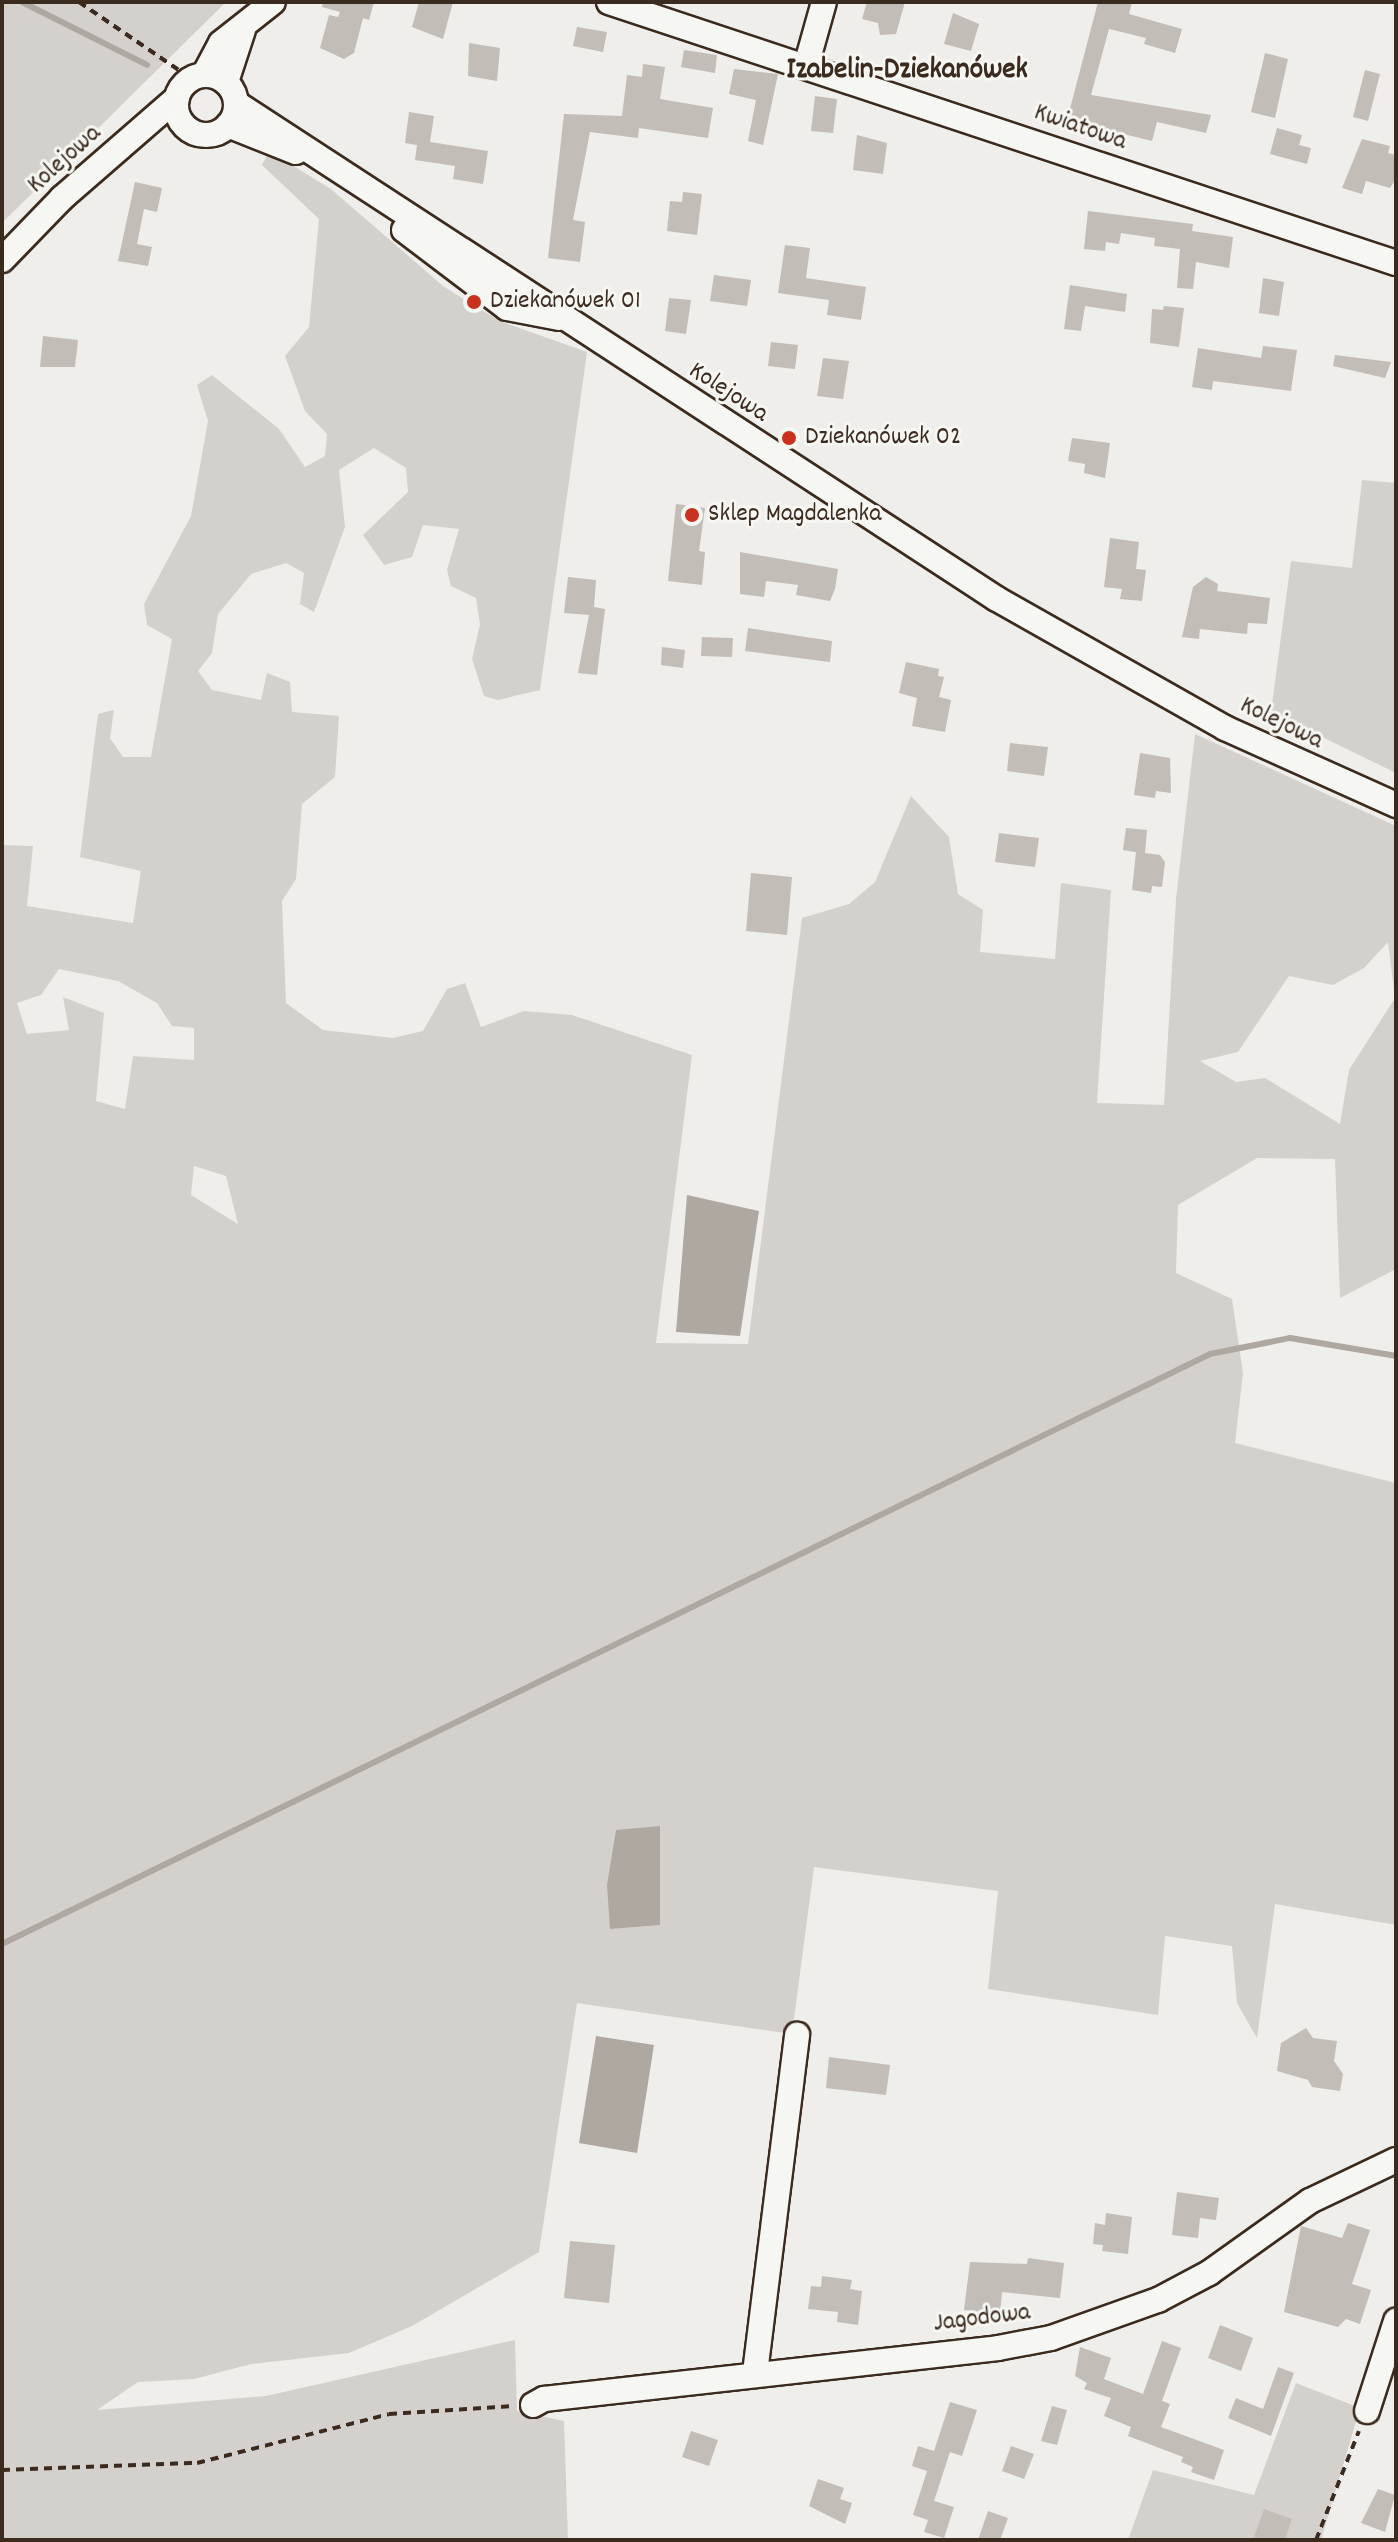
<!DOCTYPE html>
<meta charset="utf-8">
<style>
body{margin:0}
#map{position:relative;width:1398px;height:2542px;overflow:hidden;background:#efeeea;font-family:Dekko,sans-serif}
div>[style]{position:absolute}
.green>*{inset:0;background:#d4d1cc}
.water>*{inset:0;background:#afa8a1}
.stream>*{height:6px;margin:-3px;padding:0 3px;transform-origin:3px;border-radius:3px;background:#afa8a1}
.building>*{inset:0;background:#c2bdb7}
.path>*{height:4px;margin-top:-2px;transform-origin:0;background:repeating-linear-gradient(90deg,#3b2a1e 0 8px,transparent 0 14px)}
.roads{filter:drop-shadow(2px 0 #3b2a1e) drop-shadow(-2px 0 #3b2a1e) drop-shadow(0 2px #3b2a1e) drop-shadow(0 -2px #3b2a1e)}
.minor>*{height:24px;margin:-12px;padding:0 12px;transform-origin:12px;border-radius:12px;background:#f6f6f2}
.minor>.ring{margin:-12px;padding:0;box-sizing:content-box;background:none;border:24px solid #f6f6f2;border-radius:50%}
.dots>*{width:22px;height:22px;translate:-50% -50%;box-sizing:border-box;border:4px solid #f6f6f2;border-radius:50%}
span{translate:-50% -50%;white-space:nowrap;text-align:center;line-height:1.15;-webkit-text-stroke:6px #f6f6f2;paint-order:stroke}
.street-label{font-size:26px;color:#3b2a1e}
.poi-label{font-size:26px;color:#3b2a1e}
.left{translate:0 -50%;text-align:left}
.quarter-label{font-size:30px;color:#3b2a1e;font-weight:700}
.frame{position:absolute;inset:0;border:4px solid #3b2a1e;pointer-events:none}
</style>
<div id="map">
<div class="green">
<div style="clip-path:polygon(2px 2px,226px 2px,2px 223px)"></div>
<div style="clip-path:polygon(evenodd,269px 151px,331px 189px,443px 286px,473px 305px,502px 322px,587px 352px,540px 690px,498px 700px,484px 696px,472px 659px,480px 624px,476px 598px,451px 586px,447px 570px,459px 529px,423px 525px,412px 557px,384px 565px,363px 535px,408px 492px,406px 468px,374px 448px,339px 470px,345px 527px,314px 612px,300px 604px,304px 573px,286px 563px,251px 574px,218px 614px,212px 653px,198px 671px,212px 690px,261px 700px,267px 673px,290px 682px,292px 712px,339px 716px,335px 777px,302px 804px,296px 879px,282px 901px,286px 1003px,323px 1030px,393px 1038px,423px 1031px,447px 989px,465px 983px,481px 1027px,524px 1011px,572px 1015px,692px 1055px,656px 1343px,748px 1344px,802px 918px,849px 904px,875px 882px,911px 796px,949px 837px,958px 894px,983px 910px,980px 952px,1055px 959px,1061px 883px,1111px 890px,1097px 1103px,1164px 1105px,1176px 899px,1195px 734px,1396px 826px,1396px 1269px,1340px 1298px,1335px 1159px,1257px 1158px,1178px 1205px,1176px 1273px,1232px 1299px,1243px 1373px,1235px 1443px,1396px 1483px,1396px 1925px,1275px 1904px,1257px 2038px,1237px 2003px,1232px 1946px,1165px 1936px,1158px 2015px,988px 1989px,998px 1891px,814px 1867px,792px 2034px,577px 2003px,539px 2252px,412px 2326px,349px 2353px,251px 2364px,194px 2379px,138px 2382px,97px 2410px,266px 2396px,515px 2340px,517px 2411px,564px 2421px,568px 2540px,2px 2540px,2px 845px,33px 846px,27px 906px,133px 923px,141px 871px,80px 857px,98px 714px,114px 710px,110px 738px,123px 757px,151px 757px,172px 639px,147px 625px,144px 604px,191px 516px,208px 421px,197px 385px,212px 375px,279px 429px,305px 467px,325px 456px,327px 434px,305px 411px,285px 356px,309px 327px,319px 219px,262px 165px,269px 151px,1388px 942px,1395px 998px,1349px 1070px,1340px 1124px,1265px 1078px,1236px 1082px,1200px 1061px,1238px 1052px,1289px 976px,1333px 985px,1364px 968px,1388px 942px,269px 151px,59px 969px,118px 981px,157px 1003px,172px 1026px,194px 1028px,194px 1060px,133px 1056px,125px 1109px,96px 1101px,104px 1013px,63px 997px,69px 1030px,27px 1034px,17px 1003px,41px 995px,59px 969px,269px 151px,194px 1166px,226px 1176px,238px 1224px,191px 1195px,194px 1166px)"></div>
<div style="clip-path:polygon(1362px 480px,1396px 483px,1396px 773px,1271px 712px,1291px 561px,1352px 568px)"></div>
<div style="clip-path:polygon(1296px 2383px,1360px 2408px,1321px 2540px,1128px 2540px,1153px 2470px,1254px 2495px)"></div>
</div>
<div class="water">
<div style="clip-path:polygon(687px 1195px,759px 1211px,740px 1336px,676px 1332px)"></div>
<div style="clip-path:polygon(660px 1826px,660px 1925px,610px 1929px,607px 1885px,616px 1830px)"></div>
<div style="clip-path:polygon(596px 2036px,654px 2045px,637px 2153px,579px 2143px)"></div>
</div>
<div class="stream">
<div style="left:22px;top:2px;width:140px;rotate:26.7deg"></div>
<div style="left:2px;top:1944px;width:1344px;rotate:-26.03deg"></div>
<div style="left:1210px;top:1354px;width:82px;rotate:-11.3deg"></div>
<div style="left:1290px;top:1338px;width:108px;rotate:9.6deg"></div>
</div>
<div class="building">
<div style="clip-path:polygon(323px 2px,374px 2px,369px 20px,363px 18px,354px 53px,344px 59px,320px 48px,329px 15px,338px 17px,340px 12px,322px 7px)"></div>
<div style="clip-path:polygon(419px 2px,453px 2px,443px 39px,412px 27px)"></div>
<div style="clip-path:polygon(867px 2px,905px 2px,896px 34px,880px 35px,878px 23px,862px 19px)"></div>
<div style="clip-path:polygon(1098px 2px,1132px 2px,1129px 14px,1182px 29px,1175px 53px,1144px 44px,1146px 38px,1109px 29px,1091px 95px,1211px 115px,1206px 133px,1157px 122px,1152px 141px,1067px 120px)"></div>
<div style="clip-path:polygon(953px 13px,979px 24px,971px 51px,944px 44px)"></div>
<div style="clip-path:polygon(577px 27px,607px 32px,603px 52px,573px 46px)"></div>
<div style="clip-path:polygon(469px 43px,500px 48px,497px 81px,468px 76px)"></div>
<div style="clip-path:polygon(684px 50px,717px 55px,715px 73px,681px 67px)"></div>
<div style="clip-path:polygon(1265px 53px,1288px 59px,1275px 118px,1251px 112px)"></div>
<div style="clip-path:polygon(643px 64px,665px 67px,660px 99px,713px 108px,708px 138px,639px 128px,638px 138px,590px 132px,573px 220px,585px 222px,580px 262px,548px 258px,564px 114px,622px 116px,627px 75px,642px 77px)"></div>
<div style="clip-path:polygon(734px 69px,778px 74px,763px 145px,748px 141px,756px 100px,729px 94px)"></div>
<div style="clip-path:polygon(1365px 70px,1380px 74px,1368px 121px,1353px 117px)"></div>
<div style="clip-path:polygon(815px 96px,837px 99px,833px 133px,811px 131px)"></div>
<div style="clip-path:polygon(409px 112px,434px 116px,430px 142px,488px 151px,483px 184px,453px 179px,455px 166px,415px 160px,417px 145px,405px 143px)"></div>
<div style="clip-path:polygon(1277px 128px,1302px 135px,1299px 145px,1311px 148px,1307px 164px,1270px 154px)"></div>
<div style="clip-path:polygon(857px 135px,887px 143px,883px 174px,853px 170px)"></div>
<div style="clip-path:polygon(1362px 139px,1390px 146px,1388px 153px,1396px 155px,1396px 179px,1390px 188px,1366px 181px,1362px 194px,1342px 188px)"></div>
<div style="clip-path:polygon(135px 182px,162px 188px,157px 212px,144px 209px,137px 244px,152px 247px,148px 266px,118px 261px)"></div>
<div style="clip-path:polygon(683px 192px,702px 194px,697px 235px,667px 231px,670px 201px,682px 202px)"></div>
<div style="clip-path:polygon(1088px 211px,1193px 224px,1192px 231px,1233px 237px,1229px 268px,1196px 262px,1193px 289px,1177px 288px,1180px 249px,1154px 246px,1155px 238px,1121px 233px,1119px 244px,1106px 242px,1105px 251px,1084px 249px)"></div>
<div style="clip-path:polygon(785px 245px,810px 248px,806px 278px,866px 287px,861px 320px,827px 315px,829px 300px,778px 293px)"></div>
<div style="clip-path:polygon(714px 275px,751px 280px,747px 306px,710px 301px)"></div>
<div style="clip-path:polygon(1263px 278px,1284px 282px,1279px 316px,1259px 313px)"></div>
<div style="clip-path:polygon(1070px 285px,1127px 294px,1125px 312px,1085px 306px,1081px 331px,1064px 329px)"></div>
<div style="clip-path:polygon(669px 298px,691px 300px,686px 334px,665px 331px)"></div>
<div style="clip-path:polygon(1164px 306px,1184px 308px,1179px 347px,1150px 343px,1152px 309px,1163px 310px)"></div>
<div style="clip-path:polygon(43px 336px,78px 340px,75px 367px,40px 367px)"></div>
<div style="clip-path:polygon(771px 342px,798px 345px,795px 369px,768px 366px)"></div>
<div style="clip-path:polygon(1263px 346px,1297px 350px,1291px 391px,1213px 381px,1212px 390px,1192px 387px,1198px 348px,1261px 358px)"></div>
<div style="clip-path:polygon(1335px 355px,1391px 362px,1385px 378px,1333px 366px)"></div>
<div style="clip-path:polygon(823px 358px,849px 361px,843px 399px,817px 396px)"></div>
<div style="clip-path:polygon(1072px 438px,1110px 443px,1105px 478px,1084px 473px,1085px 464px,1068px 461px)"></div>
<div style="clip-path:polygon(676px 504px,705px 508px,699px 551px,705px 552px,702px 585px,668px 581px)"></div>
<div style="clip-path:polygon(1110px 538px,1139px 542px,1136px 569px,1146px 570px,1142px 601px,1120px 599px,1122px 589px,1104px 587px)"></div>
<div style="clip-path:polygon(740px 552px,838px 569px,835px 589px,830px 601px,796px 595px,798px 585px,766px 581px,764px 597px,740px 594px)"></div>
<div style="clip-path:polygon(568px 577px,596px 580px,594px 607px,605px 609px,597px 675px,578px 673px,589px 615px,564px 613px)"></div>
<div style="clip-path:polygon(1206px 577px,1218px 584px,1217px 591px,1270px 598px,1267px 624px,1248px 623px,1247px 634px,1200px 629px,1199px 639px,1182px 637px,1193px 587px)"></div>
<div style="clip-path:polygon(748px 628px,832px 641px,830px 662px,745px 651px)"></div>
<div style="clip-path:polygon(702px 637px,733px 638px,732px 657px,701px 656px)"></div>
<div style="clip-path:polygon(662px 647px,685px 650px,683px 668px,661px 665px)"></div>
<div style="clip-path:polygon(906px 662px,939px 669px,938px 676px,944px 677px,939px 697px,951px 700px,945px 732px,912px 726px,917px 698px,899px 693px)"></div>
<div style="clip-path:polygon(1010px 743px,1048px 747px,1044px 776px,1007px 771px)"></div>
<div style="clip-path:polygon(1140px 753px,1170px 758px,1171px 793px,1156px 791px,1155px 798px,1134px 795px)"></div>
<div style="clip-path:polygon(1126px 828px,1147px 830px,1145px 853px,1160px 855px,1165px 862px,1162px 887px,1152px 886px,1151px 893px,1132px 890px,1136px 852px,1141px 853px,1123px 850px)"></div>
<div style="clip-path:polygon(999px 833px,1039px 838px,1035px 867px,995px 862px)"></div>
<div style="clip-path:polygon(751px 873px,792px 877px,787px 935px,746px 931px)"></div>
<div style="clip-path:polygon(1306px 2028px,1313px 2038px,1337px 2041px,1334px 2061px,1343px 2074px,1340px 2091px,1312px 2087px,1308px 2080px,1277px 2071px,1281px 2043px)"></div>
<div style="clip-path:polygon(829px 2057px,890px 2065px,886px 2095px,826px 2088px)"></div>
<div style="clip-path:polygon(1177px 2192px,1219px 2198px,1216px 2220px,1200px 2218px,1198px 2238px,1172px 2235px)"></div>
<div style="clip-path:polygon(1106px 2213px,1132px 2217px,1128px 2254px,1102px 2251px,1103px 2245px,1093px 2244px,1095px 2223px,1105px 2225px)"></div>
<div style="clip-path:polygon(1348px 2223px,1370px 2230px,1352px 2284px,1371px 2290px,1360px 2324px,1346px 2319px,1338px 2327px,1284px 2312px,1301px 2226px,1342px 2238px)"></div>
<div style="clip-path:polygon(570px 2241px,615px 2245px,609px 2303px,564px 2298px)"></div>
<div style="clip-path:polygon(1028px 2258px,1064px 2263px,1060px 2298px,1002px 2292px,1000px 2314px,964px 2310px,970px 2262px,1027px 2264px)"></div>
<div style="clip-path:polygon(822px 2276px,852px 2280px,850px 2289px,862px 2291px,858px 2325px,837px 2322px,838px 2312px,808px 2309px,811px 2286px,821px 2287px)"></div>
<div style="clip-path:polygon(1220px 2325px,1253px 2338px,1241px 2371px,1208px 2358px)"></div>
<div style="clip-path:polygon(1162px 2341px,1181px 2348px,1162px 2401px,1170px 2404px,1161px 2427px,1224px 2450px,1214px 2480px,1191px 2472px,1193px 2467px,1181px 2462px,1183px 2457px,1128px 2436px,1131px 2427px,1104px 2416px,1111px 2398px,1084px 2389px,1087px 2383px,1075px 2376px,1080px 2347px,1111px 2358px,1104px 2379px,1143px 2394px)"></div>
<div style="clip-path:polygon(1278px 2367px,1294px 2373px,1271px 2436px,1228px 2418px,1236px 2398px,1263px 2409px)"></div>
<div style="clip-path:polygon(950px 2402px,977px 2410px,962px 2456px,950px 2452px,934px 2501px,954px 2507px,944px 2538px,924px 2532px,928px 2520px,913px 2515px,927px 2471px,912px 2466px,918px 2446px,934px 2451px)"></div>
<div style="clip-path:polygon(1052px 2406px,1067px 2410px,1057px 2445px,1041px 2441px)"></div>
<div style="clip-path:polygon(691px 2431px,718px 2440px,709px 2466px,682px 2457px)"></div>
<div style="clip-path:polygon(1011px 2446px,1034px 2454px,1024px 2479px,1002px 2471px)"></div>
<div style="clip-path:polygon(818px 2479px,844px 2488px,840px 2499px,852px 2503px,845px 2524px,809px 2506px)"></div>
<div style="clip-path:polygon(1378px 2489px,1395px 2495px,1385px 2532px,1361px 2523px)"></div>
<div style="clip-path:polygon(1264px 2509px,1292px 2519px,1285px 2540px,1253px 2540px)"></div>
<div style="clip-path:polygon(988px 2511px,1008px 2518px,1000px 2540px,978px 2540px)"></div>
</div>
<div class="path">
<div style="left:79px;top:2px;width:126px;rotate:34.3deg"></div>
<div style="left:2px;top:2470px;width:195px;rotate:-2.1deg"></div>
<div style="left:197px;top:2463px;width:198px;rotate:-14.3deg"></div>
<div style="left:389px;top:2414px;width:125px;rotate:-3.7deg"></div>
<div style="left:1316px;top:2540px;width:117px;rotate:-68.5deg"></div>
</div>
<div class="roads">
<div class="minor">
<div style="left:609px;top:2px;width:829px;rotate:18.35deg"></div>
<div style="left:806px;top:66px;width:66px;rotate:-74.3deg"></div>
<div style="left:204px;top:75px;width:36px;rotate:-62deg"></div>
<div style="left:221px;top:43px;width:66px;rotate:-38.3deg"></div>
<div class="ring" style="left:176px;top:75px;width:36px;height:36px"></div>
<div style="left:226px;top:82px;width:55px;rotate:-71.9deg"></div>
<div style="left:236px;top:103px;width:908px;rotate:33.1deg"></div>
<div style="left:997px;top:599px;width:262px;rotate:29.5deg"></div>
<div style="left:1225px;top:728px;width:188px;rotate:24.2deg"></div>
<div style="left:228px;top:125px;width:73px;rotate:21.7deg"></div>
<div style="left:404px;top:230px;width:129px;rotate:37.1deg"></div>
<div style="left:507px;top:308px;width:53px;rotate:10.9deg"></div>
<div style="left:2px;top:260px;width:86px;rotate:-45.9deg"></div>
<div style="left:62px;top:198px;width:152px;rotate:-41deg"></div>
<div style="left:755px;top:2373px;width:341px;rotate:-82.9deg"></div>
<div style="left:533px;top:2405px;width:13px;rotate:-29deg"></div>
<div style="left:544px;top:2399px;width:457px;rotate:-6.4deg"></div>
<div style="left:998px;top:2348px;width:54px;rotate:-10.7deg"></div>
<div style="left:1051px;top:2338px;width:114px;rotate:-19.6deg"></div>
<div style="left:1158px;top:2300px;width:58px;rotate:-27.9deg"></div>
<div style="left:1209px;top:2273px;width:124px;rotate:-35.5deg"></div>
<div style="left:1310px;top:2201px;width:95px;rotate:-25.5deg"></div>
<div style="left:1367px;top:2411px;width:95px;rotate:-72.1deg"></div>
</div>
</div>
<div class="dots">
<div style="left:474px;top:302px;background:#c8321e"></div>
<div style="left:789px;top:438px;background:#c8321e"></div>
<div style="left:692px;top:515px;background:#c8321e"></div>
</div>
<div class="street-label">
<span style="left:1080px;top:128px;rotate:19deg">Kwiatowa</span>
<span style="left:65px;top:160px;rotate:-42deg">Kolejowa</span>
<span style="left:728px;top:393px;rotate:33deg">Kolejowa</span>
<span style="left:1281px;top:724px;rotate:26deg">Kolejowa</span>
<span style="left:982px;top:2319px;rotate:-7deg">Jagodowa</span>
</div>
<div class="poi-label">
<span class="left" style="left:490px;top:302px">Dziekanówek 01</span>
<span class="left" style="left:805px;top:438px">Dziekanówek 02</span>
<span class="left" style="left:708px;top:515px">Sklep Magdalenka</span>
</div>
<div class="quarter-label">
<span style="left:907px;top:72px">Izabelin-Dziekanówek</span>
</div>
<div class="frame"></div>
</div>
